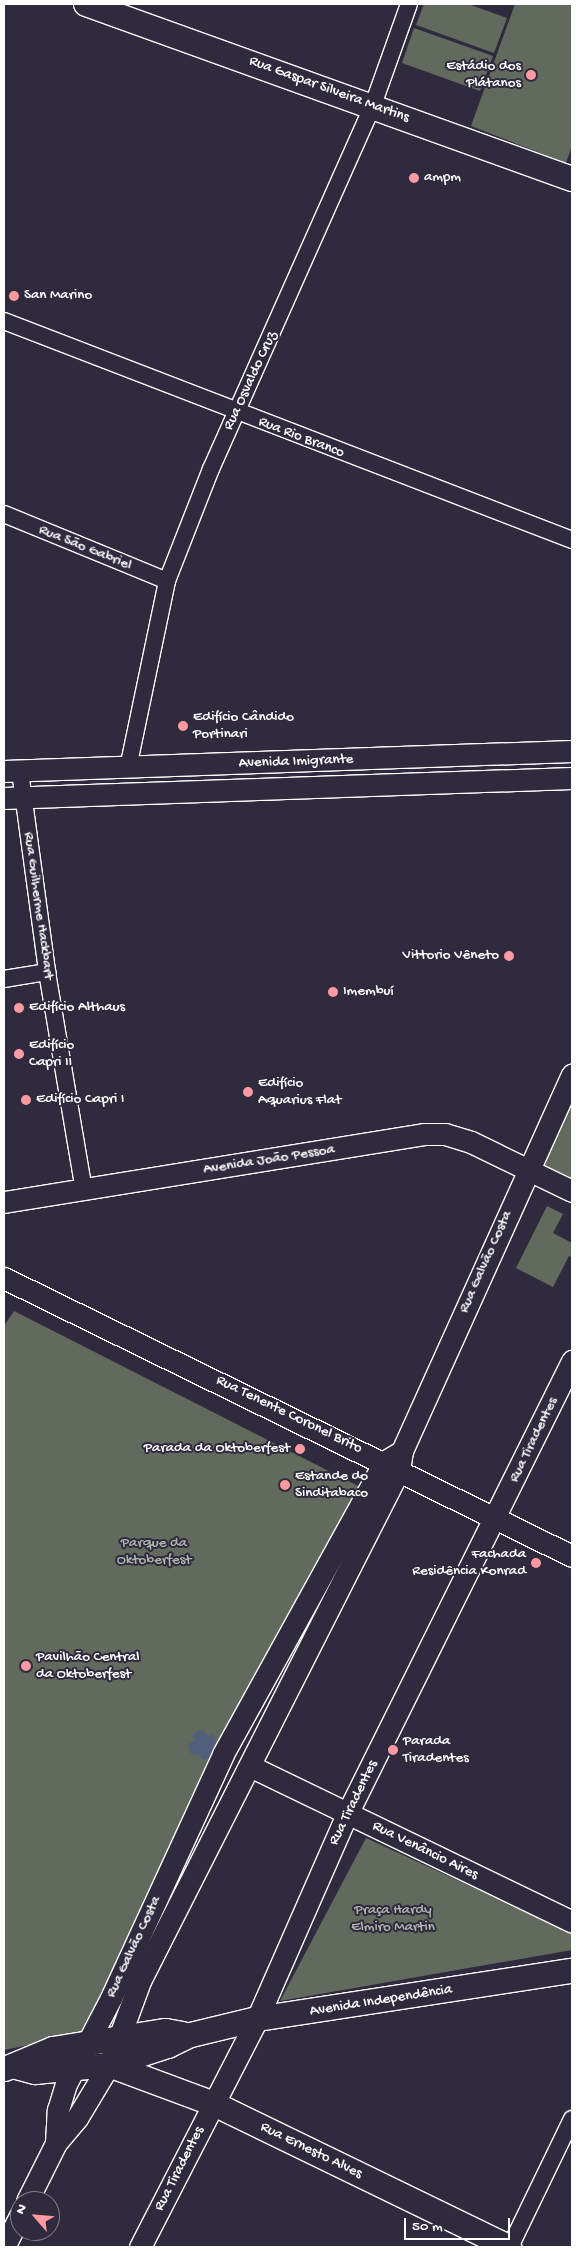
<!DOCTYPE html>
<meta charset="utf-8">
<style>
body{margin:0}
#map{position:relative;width:576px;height:2251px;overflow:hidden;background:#2f2a3d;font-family:"Gochi Hand",sans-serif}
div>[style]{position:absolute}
.green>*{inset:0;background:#626a5e}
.water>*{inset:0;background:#515f7a}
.roads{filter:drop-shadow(1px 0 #fff) drop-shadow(-1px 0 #fff) drop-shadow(0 1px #fff) drop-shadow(0 -1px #fff)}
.minor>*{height:16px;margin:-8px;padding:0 8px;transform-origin:8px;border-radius:8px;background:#2f2a3d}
.tertiary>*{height:21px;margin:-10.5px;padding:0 10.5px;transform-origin:10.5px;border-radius:10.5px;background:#2f2a3d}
.secondary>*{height:24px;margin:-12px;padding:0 12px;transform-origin:12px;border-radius:12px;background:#2f2a3d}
.dots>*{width:14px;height:14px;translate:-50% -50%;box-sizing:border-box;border:2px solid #2f2a3d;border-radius:50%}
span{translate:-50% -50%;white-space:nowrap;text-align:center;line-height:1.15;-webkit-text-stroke:4px #2f2a3d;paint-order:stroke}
.poi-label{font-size:15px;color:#fff}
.right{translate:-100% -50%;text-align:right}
.left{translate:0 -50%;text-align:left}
.street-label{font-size:15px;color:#fff}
.park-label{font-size:15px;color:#b0b4ae}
.frame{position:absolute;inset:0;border:5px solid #fff;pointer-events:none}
.north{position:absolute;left:10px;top:2191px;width:50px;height:50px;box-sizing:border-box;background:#2f2a3d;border:1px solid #827f8b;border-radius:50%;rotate:297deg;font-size:14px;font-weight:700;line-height:20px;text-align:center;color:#fff}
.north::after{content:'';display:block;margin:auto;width:18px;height:22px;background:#ff9aa2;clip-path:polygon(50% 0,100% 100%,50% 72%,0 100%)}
.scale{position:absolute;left:404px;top:2218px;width:106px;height:22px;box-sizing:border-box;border:2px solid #fff;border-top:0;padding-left:6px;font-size:15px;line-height:18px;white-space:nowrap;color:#fff;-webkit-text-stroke:4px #2f2a3d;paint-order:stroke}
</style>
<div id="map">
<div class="green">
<div style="clip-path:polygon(424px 4px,468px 4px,507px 18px,494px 53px,416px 25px)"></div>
<div style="clip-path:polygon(515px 4px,572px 4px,572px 146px,566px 163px,471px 126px)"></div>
<div style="clip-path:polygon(414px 28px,493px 56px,480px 91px,402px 63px)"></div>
<div style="clip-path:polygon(572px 1103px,572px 1188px,539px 1171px)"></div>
<div style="clip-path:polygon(547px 1206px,563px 1214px,553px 1233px,572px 1243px,572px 1257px,569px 1256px,553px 1287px,516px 1268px)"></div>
<div style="clip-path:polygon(14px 1311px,364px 1489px,145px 1914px,79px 2035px,4px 2050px,4px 1326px)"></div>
<div style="clip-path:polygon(366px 1838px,572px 1933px,572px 1950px,280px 2001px)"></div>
</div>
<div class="water">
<div style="clip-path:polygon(203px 1730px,210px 1737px,212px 1734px,215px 1736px,217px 1749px,213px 1748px,213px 1757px,204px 1760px,200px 1758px,201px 1755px,191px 1754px,188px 1745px,195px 1739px,192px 1737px,195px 1733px)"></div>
</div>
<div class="roads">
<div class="minor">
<div style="left:4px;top:321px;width:609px;rotate:21.08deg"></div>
<div style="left:4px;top:514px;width:176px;rotate:22.3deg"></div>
<div style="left:128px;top:768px;width:191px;rotate:-78.2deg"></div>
<div style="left:167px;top:581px;width:120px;rotate:-68.6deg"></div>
<div style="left:211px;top:469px;width:398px;rotate:-66deg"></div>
<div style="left:373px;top:105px;width:107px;rotate:-70.4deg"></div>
<div style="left:20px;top:771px;width:203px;rotate:82.3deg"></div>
<div style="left:47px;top:972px;width:221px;rotate:80.4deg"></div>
<div style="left:4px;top:979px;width:44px;rotate:-9.2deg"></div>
<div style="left:510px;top:2247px;width:142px;rotate:-64.2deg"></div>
</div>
<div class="tertiary">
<div style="left:4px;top:771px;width:568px;rotate:-2.02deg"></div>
<div style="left:4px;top:798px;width:568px;rotate:-2.02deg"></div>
<div style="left:4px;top:1202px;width:425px;rotate:-9.2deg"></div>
<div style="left:424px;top:1134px;width:21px"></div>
<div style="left:445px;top:1134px;width:27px;rotate:17deg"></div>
<div style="left:471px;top:1142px;width:112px;rotate:25.9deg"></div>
<div style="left:4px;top:1278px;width:632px;rotate:26.08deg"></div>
<div style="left:250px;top:1766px;width:358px;rotate:25.8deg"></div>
<div style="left:56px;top:2143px;width:33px;rotate:-87deg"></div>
<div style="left:58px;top:2110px;width:27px;rotate:-73deg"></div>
<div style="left:66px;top:2084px;width:97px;rotate:-62.4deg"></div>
<div style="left:111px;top:1998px;width:268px;rotate:-65.3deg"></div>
<div style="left:223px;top:1754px;width:333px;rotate:-61.1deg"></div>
<div style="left:384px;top:1462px;width:21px;rotate:-31deg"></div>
<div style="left:27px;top:2201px;width:65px;rotate:-63.4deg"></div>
<div style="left:56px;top:2143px;width:33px;rotate:-50deg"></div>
<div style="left:77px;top:2118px;width:62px;rotate:-58.9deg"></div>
<div style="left:109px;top:2065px;width:90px;rotate:-69.7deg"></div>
<div style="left:140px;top:1981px;width:573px;rotate:-63.12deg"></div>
<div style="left:399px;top:1470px;width:19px;rotate:-81deg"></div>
<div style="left:402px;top:1451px;width:413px;rotate:-65.7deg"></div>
<div style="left:4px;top:2247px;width:36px;rotate:-63deg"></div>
<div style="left:140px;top:2247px;width:256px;rotate:-62.8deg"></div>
<div style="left:257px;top:2019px;width:224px;rotate:-66.3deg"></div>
<div style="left:347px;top:1814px;width:506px;rotate:-63.59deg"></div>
</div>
<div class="secondary">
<div style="left:86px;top:4px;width:517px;rotate:19.8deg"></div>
<div style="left:109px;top:2065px;width:112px;rotate:20.4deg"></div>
<div style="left:214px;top:2104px;width:328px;rotate:25.9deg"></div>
<div style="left:16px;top:2067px;width:20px;rotate:15deg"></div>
<div style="left:35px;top:2072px;width:74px;rotate:-5.4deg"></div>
<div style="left:109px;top:2065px;width:62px;rotate:-17.9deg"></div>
<div style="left:168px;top:2046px;width:25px;rotate:-26deg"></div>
<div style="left:191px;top:2035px;width:68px;rotate:-13.6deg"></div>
<div style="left:257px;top:2019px;width:319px;rotate:-8.7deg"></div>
<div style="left:5px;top:2069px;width:52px;rotate:-22.6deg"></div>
<div style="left:53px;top:2049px;width:114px;rotate:-9.1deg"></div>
<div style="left:166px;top:2031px;width:17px;rotate:10deg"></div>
</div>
</div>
<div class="dots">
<div style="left:531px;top:75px;background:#ff9aa2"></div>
<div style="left:414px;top:178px;background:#ff9aa2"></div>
<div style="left:14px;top:296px;background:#ff9aa2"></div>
<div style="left:183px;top:726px;background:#ff9aa2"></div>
<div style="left:509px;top:956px;background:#ff9aa2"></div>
<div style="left:333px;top:992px;background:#ff9aa2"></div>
<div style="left:19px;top:1008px;background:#ff9aa2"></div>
<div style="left:19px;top:1054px;background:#ff9aa2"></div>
<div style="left:248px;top:1092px;background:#ff9aa2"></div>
<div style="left:26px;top:1100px;background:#ff9aa2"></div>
<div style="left:300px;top:1449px;background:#ff9aa2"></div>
<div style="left:285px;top:1485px;background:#ff9aa2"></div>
<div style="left:536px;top:1563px;background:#ff9aa2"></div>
<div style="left:26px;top:1666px;background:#ff9aa2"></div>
<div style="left:393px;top:1750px;background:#ff9aa2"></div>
</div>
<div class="poi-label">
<span class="right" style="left:521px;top:75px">Estádio dos<br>Plátanos</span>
<span class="left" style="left:424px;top:178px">ampm</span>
<span class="left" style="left:24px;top:296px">San Marino</span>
<span class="left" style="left:193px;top:726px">Edifício Cândido<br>Portinari</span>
<span class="right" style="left:499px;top:956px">Vittorio Vêneto</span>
<span class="left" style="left:343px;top:992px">Imembuí</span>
<span class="left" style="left:29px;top:1008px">Edifício Althaus</span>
<span class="left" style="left:29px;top:1054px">Edifício<br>Capri II</span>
<span class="left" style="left:258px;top:1092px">Edifício<br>Aquarius Flat</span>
<span class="left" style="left:36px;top:1100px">Edifício Capri I</span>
<span class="right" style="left:290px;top:1449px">Parada da Oktoberfest</span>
<span class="left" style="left:295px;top:1485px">Estande do<br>Sinditabaco</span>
<span class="right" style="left:526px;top:1563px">Fachada<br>Residência Konrad</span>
<span class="left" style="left:36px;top:1666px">Pavilhão Central<br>da Oktoberfest</span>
<span class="left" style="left:403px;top:1750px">Parada<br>Tiradentes</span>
</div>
<div class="street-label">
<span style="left:329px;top:90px;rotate:20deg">Rua Gaspar Silveira Martins</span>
<span style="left:251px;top:381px;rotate:-65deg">Rua Osvaldo Cruz</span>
<span style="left:301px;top:438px;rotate:21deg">Rua Rio Branco</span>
<span style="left:85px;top:548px;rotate:22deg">Rua São Gabriel</span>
<span style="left:296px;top:762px;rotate:-2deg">Avenida Imigrante</span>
<span style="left:38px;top:906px;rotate:82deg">Rua Guilherme Hackbart</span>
<span style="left:269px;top:1160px;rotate:-9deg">Avenida João Pessoa</span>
<span style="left:486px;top:1262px;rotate:-66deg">Rua Galvão Costa</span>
<span style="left:289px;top:1415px;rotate:26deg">Rua Tenente Coronel Brito</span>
<span style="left:534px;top:1440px;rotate:-64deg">Rua Tiradentes</span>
<span style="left:354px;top:1803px;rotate:-64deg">Rua Tiradentes</span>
<span style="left:425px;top:1851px;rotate:26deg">Rua Venâncio Aires</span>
<span style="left:134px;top:1947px;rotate:-65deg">Rua Galvão Costa</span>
<span style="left:381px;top:2001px;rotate:-9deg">Avenida Independência</span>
<span style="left:311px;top:2151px;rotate:26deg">Rua Ernesto Alves</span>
<span style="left:180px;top:2169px;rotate:-63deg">Rua Tiradentes</span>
</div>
<div class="park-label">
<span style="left:154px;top:1552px">Parque da<br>Oktoberfest</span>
<span style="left:393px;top:1919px">Praça Hardy<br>Elmiro Martin</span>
</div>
<div class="frame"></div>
<div class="north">N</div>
<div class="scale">50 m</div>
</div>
